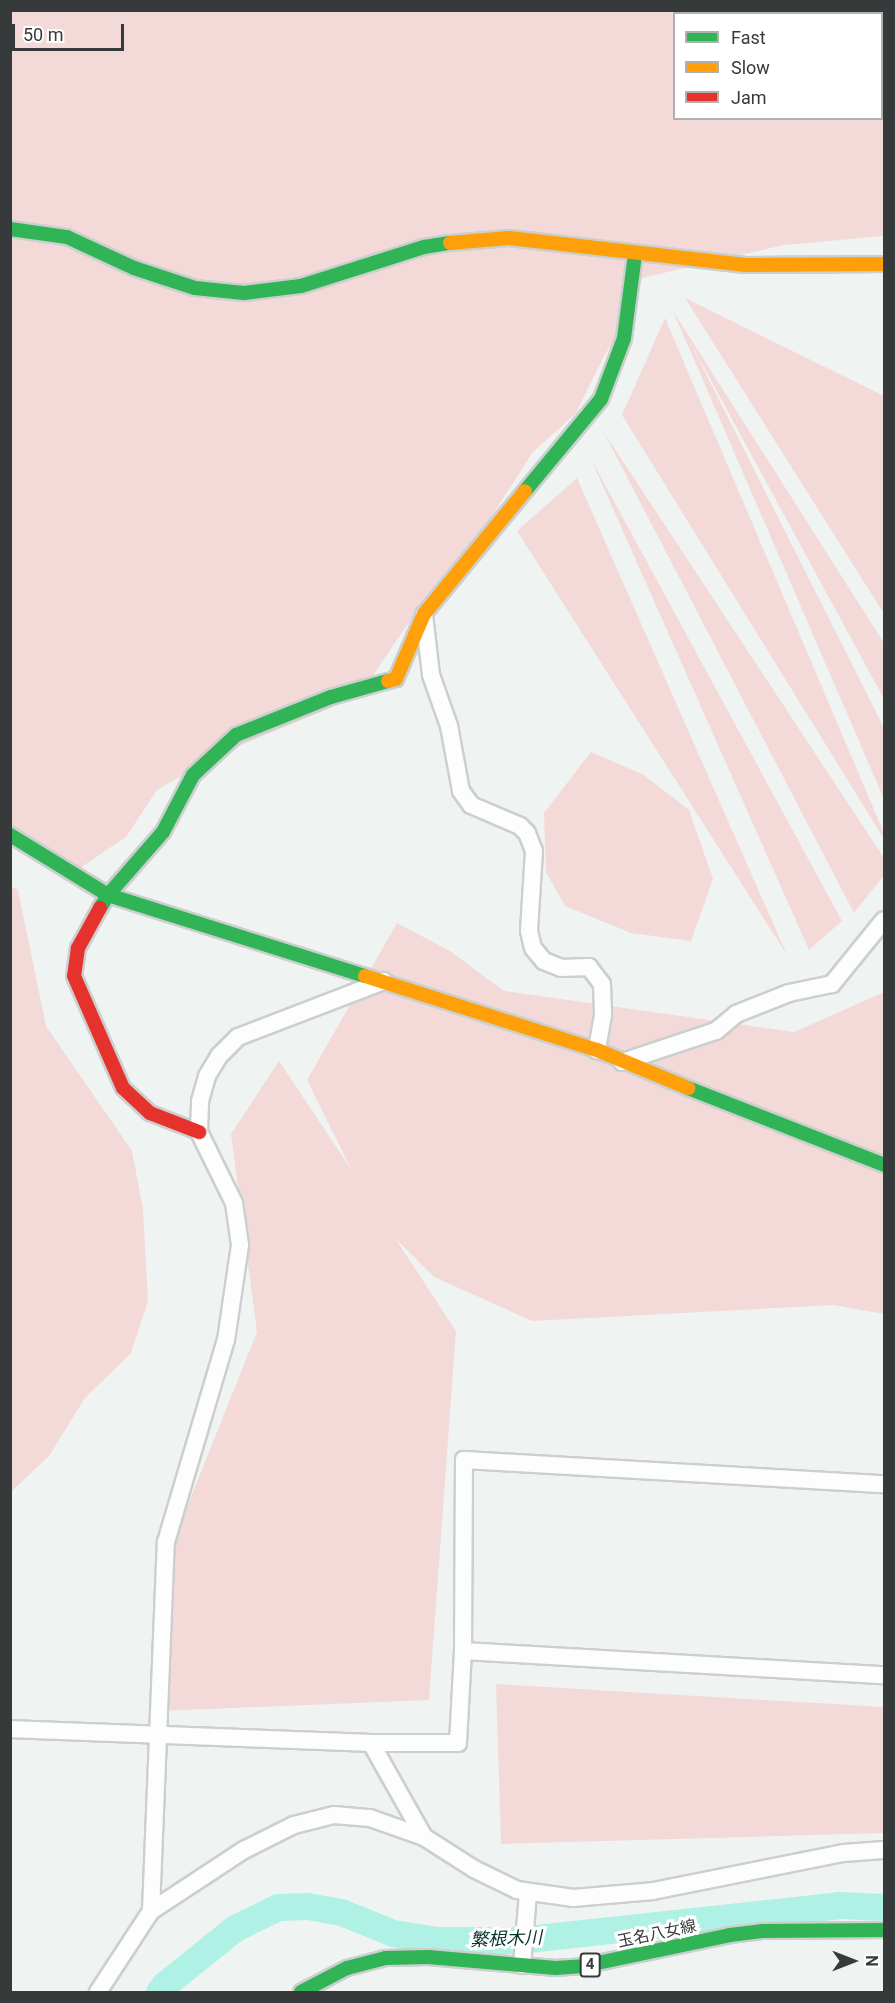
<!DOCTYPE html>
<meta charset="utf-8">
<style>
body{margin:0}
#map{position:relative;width:895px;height:2003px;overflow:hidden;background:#eff4f3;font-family:Roboto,"Noto Sans JP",sans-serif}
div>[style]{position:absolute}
.green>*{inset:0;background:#f3dad8}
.river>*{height:27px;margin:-13.5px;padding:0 13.5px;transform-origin:13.5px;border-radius:13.5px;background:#b0f1e6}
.roads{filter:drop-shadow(2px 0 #cbcfce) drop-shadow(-2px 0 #cbcfce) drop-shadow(0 2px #cbcfce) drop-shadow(0 -2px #cbcfce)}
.street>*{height:16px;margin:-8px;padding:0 8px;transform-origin:8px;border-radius:8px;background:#fdfdfd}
.fast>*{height:14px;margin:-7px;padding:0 7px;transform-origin:7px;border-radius:7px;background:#30b455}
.slow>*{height:14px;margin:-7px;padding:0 7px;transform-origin:7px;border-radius:7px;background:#ff9f0a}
.jam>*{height:14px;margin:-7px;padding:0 7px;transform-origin:7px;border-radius:7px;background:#e5322d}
span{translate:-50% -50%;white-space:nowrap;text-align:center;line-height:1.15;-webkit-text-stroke:6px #fff;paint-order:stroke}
.shield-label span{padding:2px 4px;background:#fff;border:2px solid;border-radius:4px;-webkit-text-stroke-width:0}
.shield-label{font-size:15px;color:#373a3a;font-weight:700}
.street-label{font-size:16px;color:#373a3a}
.water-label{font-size:18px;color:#05322c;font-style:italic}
.frame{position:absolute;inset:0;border:12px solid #373a3a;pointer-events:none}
.legend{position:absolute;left:673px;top:12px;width:210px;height:108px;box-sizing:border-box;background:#fff;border:2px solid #afb0b0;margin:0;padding:8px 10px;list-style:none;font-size:18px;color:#373a3a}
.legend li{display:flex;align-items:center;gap:12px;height:30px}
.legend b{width:30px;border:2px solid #afb0b0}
.north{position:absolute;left:823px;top:1931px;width:60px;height:60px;-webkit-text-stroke:4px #fff;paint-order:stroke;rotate:90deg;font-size:16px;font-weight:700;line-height:24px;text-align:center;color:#373a3a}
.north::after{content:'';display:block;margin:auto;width:21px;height:27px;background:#373a3a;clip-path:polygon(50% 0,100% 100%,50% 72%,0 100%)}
.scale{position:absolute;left:12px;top:24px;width:112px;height:27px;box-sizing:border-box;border:3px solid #373a3a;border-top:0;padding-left:8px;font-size:18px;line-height:21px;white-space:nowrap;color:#373a3a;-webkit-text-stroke:4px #fff;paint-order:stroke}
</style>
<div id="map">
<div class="green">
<div style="clip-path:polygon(evenodd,10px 11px,884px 11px,884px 236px,784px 245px,642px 278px,636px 306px,604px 356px,576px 413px,533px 452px,479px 536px,405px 628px,359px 696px,220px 754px,157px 790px,126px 837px,80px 868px,11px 825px,10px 11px,674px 14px,882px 14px,882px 118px,674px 118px,674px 14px)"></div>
<div style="clip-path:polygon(685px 298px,884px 396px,884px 614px)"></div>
<div style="clip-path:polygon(673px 311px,884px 643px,884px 699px,688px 338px,884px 728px,884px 799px)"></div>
<div style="clip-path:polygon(665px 318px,884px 833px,884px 839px,622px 415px)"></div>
<div style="clip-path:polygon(603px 431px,884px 858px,884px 875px,854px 913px)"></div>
<div style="clip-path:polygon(590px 457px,842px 921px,809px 950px)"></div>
<div style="clip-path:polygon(577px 478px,787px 955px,517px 531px)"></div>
<div style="clip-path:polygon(591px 752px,644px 775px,689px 810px,713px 879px,691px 941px,631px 933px,565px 906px,546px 872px,544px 813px)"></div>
<div style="clip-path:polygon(11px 886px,18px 890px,46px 1026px,132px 1151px,143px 1209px,148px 1301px,131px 1353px,85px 1398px,49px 1456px,11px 1492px)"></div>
<div style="clip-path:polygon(397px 923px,450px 951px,504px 991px,794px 1032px,884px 992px,884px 1314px,833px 1305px,532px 1321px,434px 1277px,395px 1238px,456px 1331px,429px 1700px,160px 1711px,165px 1562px,257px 1332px,231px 1134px,279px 1061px,351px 1169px,307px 1080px)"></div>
<div style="clip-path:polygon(496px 1684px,884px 1707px,884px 1833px,501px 1844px)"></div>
</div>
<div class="river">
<div style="left:159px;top:1992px;width:9px;rotate:-54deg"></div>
<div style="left:164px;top:1985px;width:91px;rotate:-38.8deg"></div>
<div style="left:235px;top:1928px;width:48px;rotate:-26deg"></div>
<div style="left:278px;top:1907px;width:29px;rotate:-2deg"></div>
<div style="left:307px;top:1906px;width:35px;rotate:10deg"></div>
<div style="left:341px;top:1912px;width:56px;rotate:22deg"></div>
<div style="left:393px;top:1933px;width:44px;rotate:9.2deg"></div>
<div style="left:436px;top:1940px;width:82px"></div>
<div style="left:518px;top:1940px;width:322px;rotate:-6.2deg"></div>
<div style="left:838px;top:1905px;width:46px;rotate:2.5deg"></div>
</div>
<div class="roads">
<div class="street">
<div style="left:424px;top:615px;width:60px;rotate:83.3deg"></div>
<div style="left:431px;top:675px;width:54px;rotate:70.6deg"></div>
<div style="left:449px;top:726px;width:66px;rotate:79.5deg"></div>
<div style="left:461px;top:791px;width:17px;rotate:54deg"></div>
<div style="left:471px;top:805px;width:53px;rotate:23.2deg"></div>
<div style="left:520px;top:826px;width:10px;rotate:45deg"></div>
<div style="left:527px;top:833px;width:19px;rotate:69deg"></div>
<div style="left:534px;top:851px;width:80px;rotate:93.6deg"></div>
<div style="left:529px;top:931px;width:17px;rotate:77deg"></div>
<div style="left:533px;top:948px;width:17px;rotate:50deg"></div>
<div style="left:544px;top:961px;width:18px;rotate:22deg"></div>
<div style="left:561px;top:968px;width:28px;rotate:-2deg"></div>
<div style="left:589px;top:967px;width:21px;rotate:53deg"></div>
<div style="left:602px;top:984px;width:31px;rotate:88deg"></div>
<div style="left:603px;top:1015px;width:36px;rotate:100deg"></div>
<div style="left:622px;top:1062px;width:99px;rotate:-18.3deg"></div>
<div style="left:716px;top:1031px;width:26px;rotate:-40deg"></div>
<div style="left:736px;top:1014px;width:57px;rotate:-21.6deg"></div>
<div style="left:789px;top:993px;width:44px;rotate:-11.8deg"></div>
<div style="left:832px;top:984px;width:82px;rotate:-50.9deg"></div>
<div style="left:463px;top:1651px;width:422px;rotate:3.3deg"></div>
<div style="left:10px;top:1729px;width:361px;rotate:2.2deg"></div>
<div style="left:371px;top:1743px;width:108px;rotate:60.6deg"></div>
<div style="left:371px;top:1743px;width:87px"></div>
<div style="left:458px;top:1743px;width:92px;rotate:-86.9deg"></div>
<div style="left:463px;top:1651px;width:191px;rotate:-89.7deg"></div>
<div style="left:464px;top:1460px;width:421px;rotate:3.3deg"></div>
<div style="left:151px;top:1911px;width:369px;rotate:-87.7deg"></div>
<div style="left:166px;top:1542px;width:211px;rotate:-73.5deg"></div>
<div style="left:226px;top:1340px;width:96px;rotate:-81.6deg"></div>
<div style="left:240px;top:1245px;width:42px;rotate:-98.1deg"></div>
<div style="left:234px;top:1203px;width:79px;rotate:-116.2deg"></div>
<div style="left:199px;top:1132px;width:31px;rotate:-88deg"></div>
<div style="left:200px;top:1101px;width:26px;rotate:-74deg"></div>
<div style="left:207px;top:1076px;width:23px;rotate:-59deg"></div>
<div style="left:219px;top:1056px;width:27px;rotate:-45deg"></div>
<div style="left:238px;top:1037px;width:156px;rotate:-21deg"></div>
<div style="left:522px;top:1965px;width:72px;rotate:-85.2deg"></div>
<div style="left:98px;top:1992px;width:97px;rotate:-56.8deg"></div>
<div style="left:151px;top:1911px;width:111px;rotate:-33.3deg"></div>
<div style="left:244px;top:1850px;width:56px;rotate:-26.6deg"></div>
<div style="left:294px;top:1825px;width:41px;rotate:-14deg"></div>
<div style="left:334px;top:1815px;width:36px;rotate:5deg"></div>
<div style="left:370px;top:1818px;width:57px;rotate:19.4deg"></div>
<div style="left:424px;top:1837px;width:59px;rotate:32.6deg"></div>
<div style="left:474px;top:1869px;width:48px;rotate:26deg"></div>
<div style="left:517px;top:1890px;width:57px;rotate:8.1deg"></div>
<div style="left:573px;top:1898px;width:80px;rotate:-5deg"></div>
<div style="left:653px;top:1891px;width:194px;rotate:-11.3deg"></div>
<div style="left:843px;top:1853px;width:41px;rotate:-4.2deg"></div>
</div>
<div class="fast">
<div style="left:10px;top:229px;width:58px;rotate:8deg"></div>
<div style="left:67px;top:237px;width:74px;rotate:24.8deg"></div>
<div style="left:134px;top:268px;width:64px;rotate:18.2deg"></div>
<div style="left:195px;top:288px;width:49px;rotate:5.8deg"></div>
<div style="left:244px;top:293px;width:57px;rotate:-7deg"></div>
<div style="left:301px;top:286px;width:129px;rotate:-17.6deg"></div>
<div style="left:424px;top:247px;width:26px;rotate:-9deg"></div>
<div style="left:525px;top:491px;width:119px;rotate:-50.4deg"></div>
<div style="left:601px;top:399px;width:65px;rotate:-69.3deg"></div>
<div style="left:624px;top:338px;width:85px;rotate:-82.5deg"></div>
<div style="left:10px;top:835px;width:115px;rotate:31.5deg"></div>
<div style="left:108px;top:895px;width:269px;rotate:17.5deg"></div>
<div style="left:100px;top:908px;width:15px;rotate:-58deg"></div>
<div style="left:108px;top:895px;width:84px;rotate:-48.9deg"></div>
<div style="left:163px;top:832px;width:64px;rotate:-62.2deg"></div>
<div style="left:193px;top:775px;width:59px;rotate:-42.9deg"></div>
<div style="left:236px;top:735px;width:102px;rotate:-21.8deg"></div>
<div style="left:331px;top:697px;width:59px;rotate:-15.7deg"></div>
<div style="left:688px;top:1088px;width:211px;rotate:21.4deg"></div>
<div style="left:301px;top:1992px;width:52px;rotate:-27.6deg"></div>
<div style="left:347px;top:1968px;width:40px;rotate:-14.4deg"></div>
<div style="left:386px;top:1958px;width:42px;rotate:-1.4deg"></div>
<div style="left:428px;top:1957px;width:128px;rotate:4.9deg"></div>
<div style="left:556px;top:1968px;width:27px;rotate:-4deg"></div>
<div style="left:583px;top:1966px;width:150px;rotate:-11.9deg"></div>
<div style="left:730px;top:1935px;width:32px;rotate:-7deg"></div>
<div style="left:762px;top:1931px;width:122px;rotate:-0.5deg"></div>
</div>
<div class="slow">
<div style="left:450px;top:243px;width:59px;rotate:-4.8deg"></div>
<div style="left:509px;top:238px;width:238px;rotate:6.5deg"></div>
<div style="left:745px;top:265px;width:139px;rotate:-0.4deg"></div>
<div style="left:388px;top:681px;width:8px;rotate:-14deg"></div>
<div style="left:396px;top:679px;width:71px;rotate:-66.7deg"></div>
<div style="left:424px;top:614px;width:159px;rotate:-50.6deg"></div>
<div style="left:365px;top:976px;width:244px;rotate:17.7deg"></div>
<div style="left:597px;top:1050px;width:99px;rotate:22.7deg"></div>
</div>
<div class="jam">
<div style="left:100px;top:908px;width:46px;rotate:118.8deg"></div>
<div style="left:78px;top:948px;width:28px;rotate:98deg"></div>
<div style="left:74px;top:976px;width:122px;rotate:66.4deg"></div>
<div style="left:123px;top:1088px;width:37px;rotate:43deg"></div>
<div style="left:150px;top:1113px;width:53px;rotate:21.2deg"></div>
</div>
</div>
<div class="shield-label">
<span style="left:590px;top:1965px">4</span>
</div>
<div class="street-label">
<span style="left:657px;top:1934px;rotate:-12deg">玉名八女線</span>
</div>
<div class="water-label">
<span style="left:506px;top:1939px;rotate:-2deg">繁根木川</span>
</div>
<div class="frame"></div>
<ul class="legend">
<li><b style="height:8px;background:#30b455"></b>Fast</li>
<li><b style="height:8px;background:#ff9f0a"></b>Slow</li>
<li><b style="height:8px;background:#e5322d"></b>Jam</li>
</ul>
<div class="north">N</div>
<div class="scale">50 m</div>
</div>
